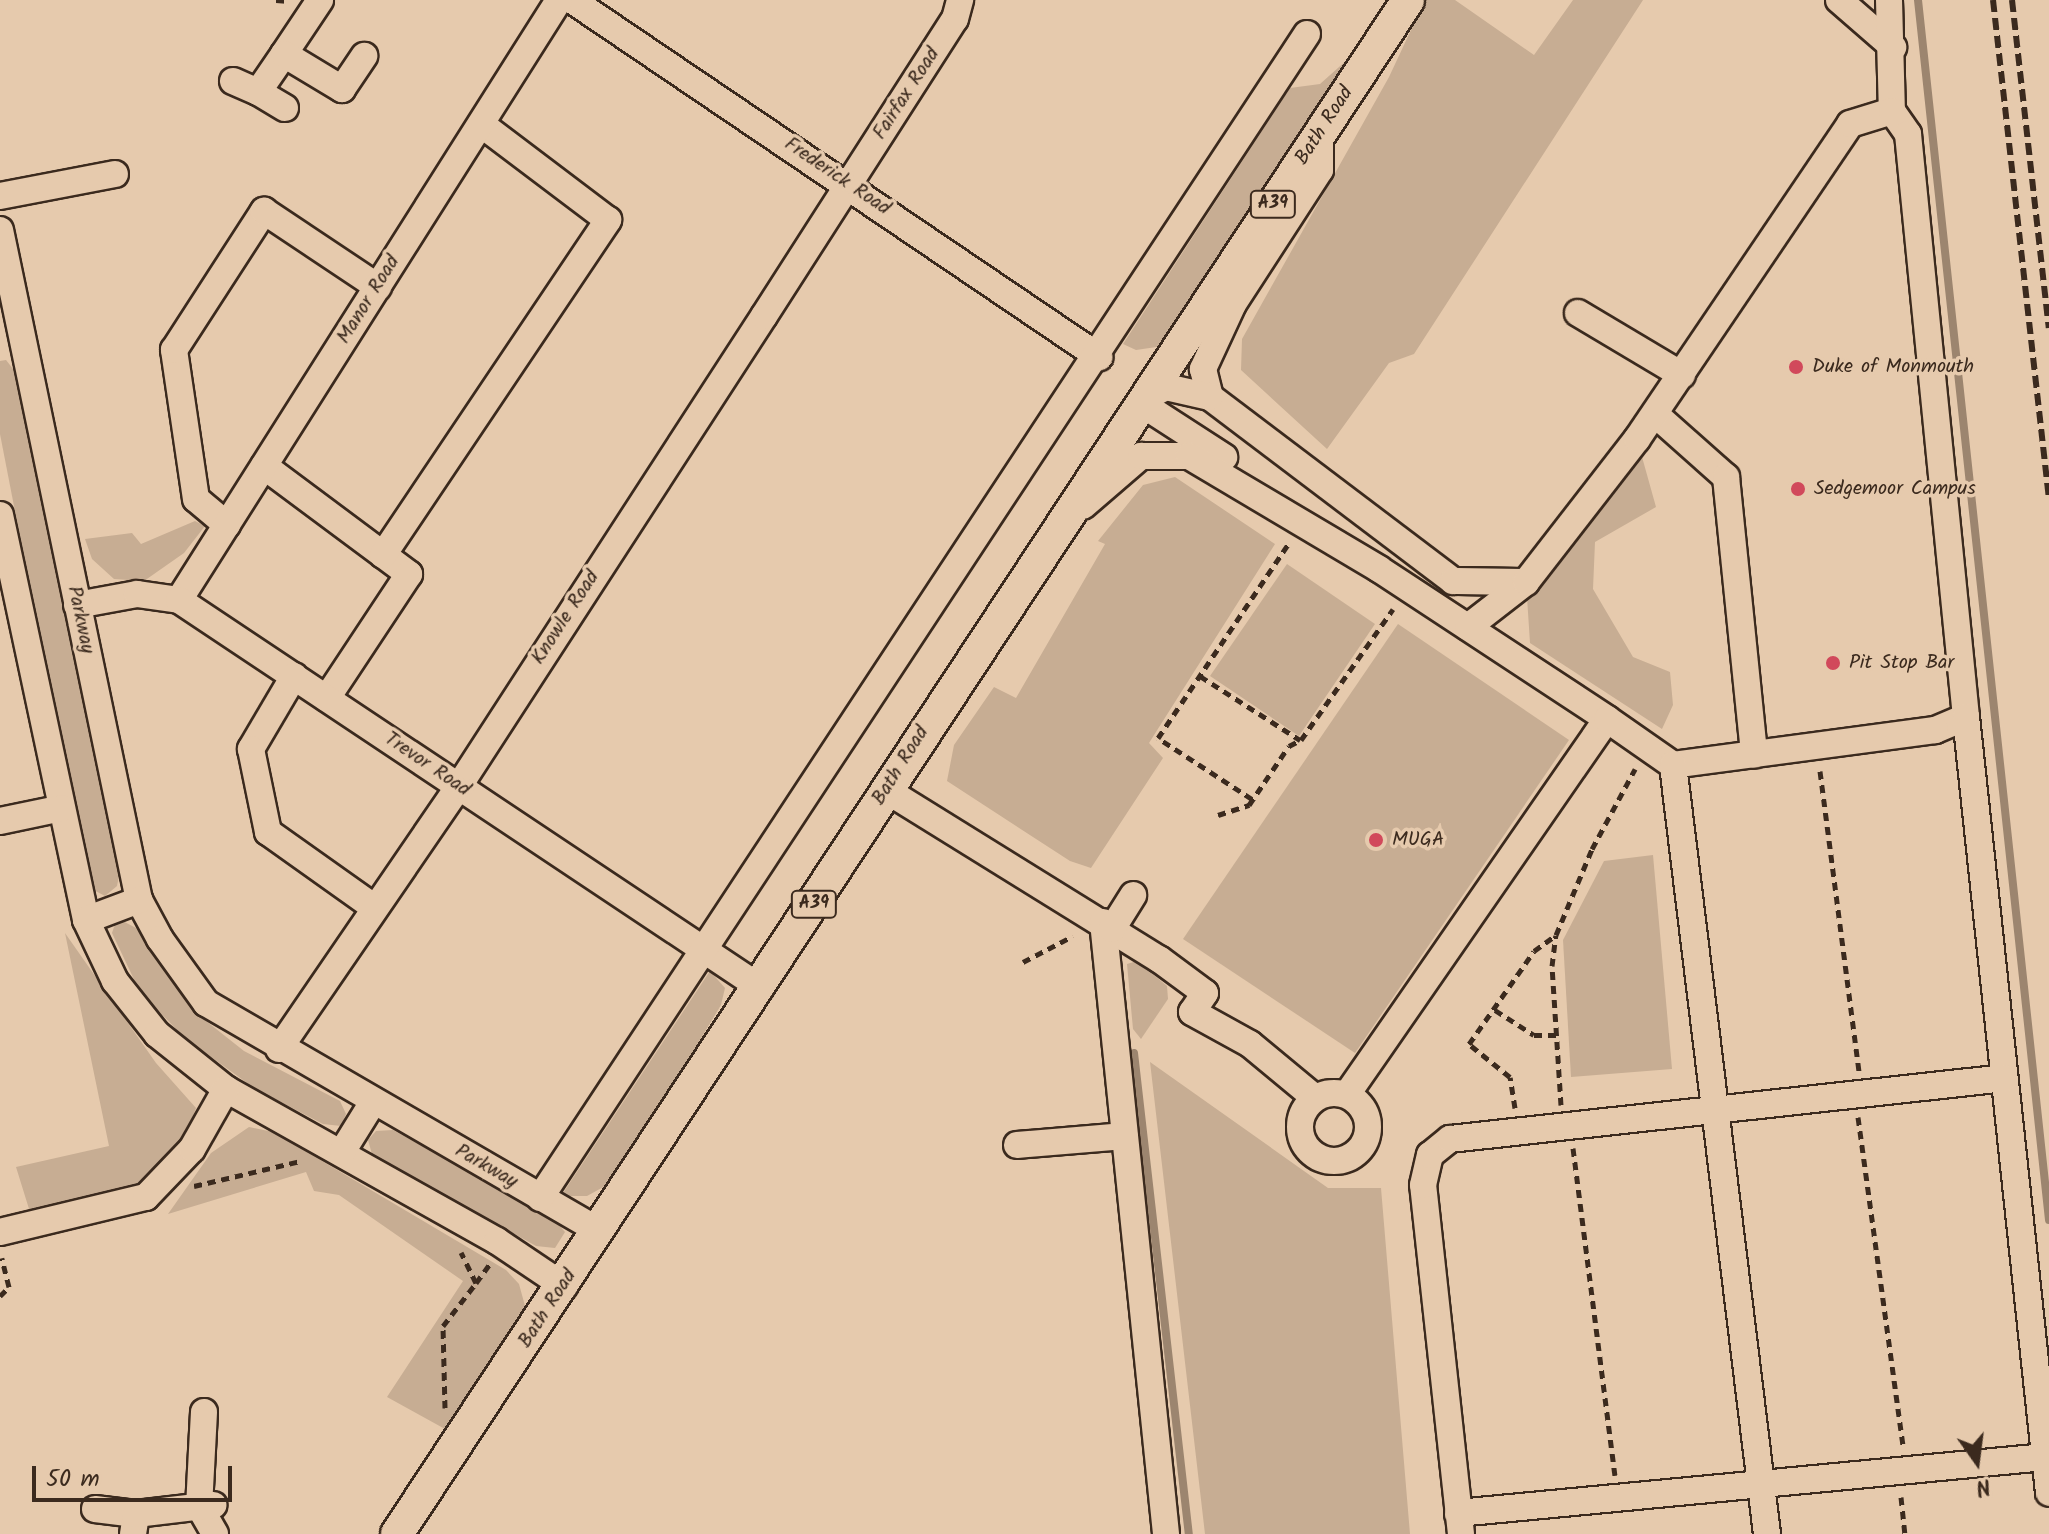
<!DOCTYPE html>
<style>
body{margin:0}
#map{position:relative;width:2049px;height:1534px;overflow:hidden;background:#e6caad;font-family:Kalam,sans-serif}
div>[style]{position:absolute}
.green>*{inset:0;background:#c7ad93}
.stream>*{height:8px;margin:-4px;padding:0 4px;transform-origin:4px;border-radius:4px;background:#9c856f}
.path>*{height:5px;margin-top:-2.5px;transform-origin:0;background:repeating-linear-gradient(90deg,#3b2a1e 0 8px,transparent 0 14px)}
.roads{filter:drop-shadow(2px 0 #3b2a1e) drop-shadow(-2px 0 #3b2a1e) drop-shadow(0 2px #3b2a1e) drop-shadow(0 -2px #3b2a1e)}
.minor>*{height:26px;margin:-13px;padding:0 13px;transform-origin:13px;border-radius:13px;background:#e6caad}
.minor>.ring{margin:-13px;padding:0;box-sizing:content-box;background:none;border:26px solid #e6caad;border-radius:50%}
.major>*{height:32px;margin:-16px;padding:0 16px;transform-origin:16px;border-radius:16px;background:#e6caad}
.rail>*{height:6px;margin-top:-3px;transform-origin:0;background:repeating-linear-gradient(90deg,#3b2a1e 0 12px,transparent 0 18px)}
.dots>*{width:22px;height:22px;translate:-50% -50%;box-sizing:border-box;border:4px solid #e6caad;border-radius:50%}
span{translate:-50% -50%;white-space:nowrap;text-align:center;line-height:1.15;-webkit-text-stroke:7px #e6caad;paint-order:stroke}
.shield-label span{padding:2px 6px;background:#e6caad;border:2px solid;border-radius:6px;-webkit-text-stroke-width:0}
.shield-label{font-size:18px;color:#3b2a1e;font-weight:700}
.street-label{font-size:20px;color:#3b2a1e}
.poi-label{font-size:20px;color:#3b2a1e}
.left{translate:0 -50%;text-align:left}
.north{position:absolute;left:1937px;top:1422px;width:80px;height:80px;-webkit-text-stroke:6px #e6caad;paint-order:stroke;rotate:166deg;font-size:22px;font-weight:700;line-height:32px;text-align:center;color:#3b2a1e}
.north::after{content:'';display:block;margin:auto;width:28px;height:36px;background:#3b2a1e;clip-path:polygon(50% 0,100% 100%,50% 72%,0 100%)}
.scale{position:absolute;left:32px;top:1466px;width:200px;height:36px;box-sizing:border-box;border:4px solid #3b2a1e;border-top:0;padding-left:10px;font-size:24px;line-height:28px;white-space:nowrap;color:#3b2a1e;-webkit-text-stroke:6px #e6caad;paint-order:stroke}
</style>
<div id="map">
<div class="green">
<div style="clip-path:polygon(1425px 0,1455px 0,1534px 55px,1573px 0,1643px 0,1414px 354px,1389px 363px,1327px 449px,1241px 370px,1242px 339px,1389px 77px)"></div>
<div style="clip-path:polygon(1348px 59px,1163px 346px,1136px 350px,1123px 344px,1290px 88px,1320px 84px)"></div>
<div style="clip-path:polygon(6px 360px,17px 374px,119px 876px,117px 886px,105px 896px,88px 887px,0 434px,0 361px)"></div>
<div style="clip-path:polygon(1637px 439px,1656px 507px,1595px 542px,1593px 589px,1633px 657px,1670px 672px,1673px 705px,1662px 729px,1530px 643px,1526px 582px)"></div>
<div style="clip-path:polygon(1175px 477px,1275px 544px,1149px 743px,1163px 758px,1091px 868px,1070px 861px,947px 781px,954px 745px,994px 687px,1016px 698px,1105px 544px,1098px 541px,1143px 485px)"></div>
<div style="clip-path:polygon(195px 521px,205px 526px,184px 553px,144px 581px,114px 579px,92px 559px,85px 539px,132px 533px,141px 544px)"></div>
<div style="clip-path:polygon(1287px 564px,1375px 624px,1299px 736px,1210px 676px)"></div>
<div style="clip-path:polygon(1398px 624px,1569px 740px,1355px 1053px,1183px 939px)"></div>
<div style="clip-path:polygon(1653px 855px,1672px 1069px,1571px 1077px,1563px 940px,1604px 861px)"></div>
<div style="clip-path:polygon(117px 918px,136px 928px,201px 1017px,244px 1051px,340px 1101px,346px 1114px,341px 1126px,323px 1124px,254px 1088px,185px 1038px,140px 992px,112px 933px)"></div>
<div style="clip-path:polygon(65px 933px,156px 1063px,196px 1108px,180px 1150px,148px 1184px,34px 1225px,16px 1167px,109px 1146px)"></div>
<div style="clip-path:polygon(1137px 961px,1167px 986px,1168px 999px,1141px 1039px,1133px 1029px,1127px 964px)"></div>
<div style="clip-path:polygon(710px 971px,725px 988px,721px 1005px,616px 1180px,587px 1196px,561px 1196px)"></div>
<div style="clip-path:polygon(1150px 1062px,1328px 1188px,1381px 1188px,1410px 1534px,1205px 1534px)"></div>
<div style="clip-path:polygon(249px 1127px,273px 1132px,506px 1270px,519px 1284px,525px 1306px,445px 1429px,387px 1397px,463px 1281px,339px 1195px,314px 1191px,306px 1172px,168px 1214px,211px 1153px)"></div>
<div style="clip-path:polygon(393px 1130px,553px 1218px,565px 1232px,555px 1248px,536px 1246px,372px 1154px,368px 1140px,376px 1131px)"></div>
</div>
<div class="stream">
<div style="left:1918px;top:0;width:1227px;rotate:83.87deg"></div>
<div style="left:1134px;top:1053px;width:484px;rotate:83.5deg"></div>
</div>
<div class="path">
<div style="left:276px;top:0;width:13px;rotate:4deg"></div>
<div style="left:1200px;top:676px;width:119px;rotate:32.6deg"></div>
<div style="left:1820px;top:771px;width:303px;rotate:82.6deg"></div>
<div style="left:1252px;top:799px;width:112px;rotate:-147deg"></div>
<div style="left:1158px;top:738px;width:235px;rotate:-56.1deg"></div>
<div style="left:1218px;top:815px;width:33px;rotate:-18deg"></div>
<div style="left:1249px;top:805px;width:71px;rotate:-55.9deg"></div>
<div style="left:1289px;top:746px;width:13px;rotate:-27deg"></div>
<div style="left:1301px;top:740px;width:160px;rotate:-54.9deg"></div>
<div style="left:1023px;top:962px;width:56px;rotate:-27.5deg"></div>
<div style="left:1495px;top:1010px;width:46px;rotate:32.7deg"></div>
<div style="left:1534px;top:1035px;width:22px"></div>
<div style="left:1561px;top:1105px;width:139px;rotate:-93.7deg"></div>
<div style="left:1552px;top:966px;width:31px;rotate:-83deg"></div>
<div style="left:1556px;top:935px;width:93px;rotate:-67.3deg"></div>
<div style="left:1592px;top:849px;width:91px;rotate:-61.7deg"></div>
<div style="left:1515px;top:1108px;width:31px;rotate:-99deg"></div>
<div style="left:1510px;top:1077px;width:53px;rotate:-141.2deg"></div>
<div style="left:1469px;top:1044px;width:113px;rotate:-55deg"></div>
<div style="left:1534px;top:951px;width:27px;rotate:-36deg"></div>
<div style="left:1858px;top:1117px;width:333px;rotate:82.2deg"></div>
<div style="left:1573px;top:1148px;width:330px;rotate:82.7deg"></div>
<div style="left:194px;top:1186px;width:110px;rotate:-13.2deg"></div>
<div style="left:476px;top:1283px;width:24px;rotate:-54deg"></div>
<div style="left:0;top:1296px;width:13px;rotate:-45deg"></div>
<div style="left:9px;top:1287px;width:30px;rotate:-104deg"></div>
<div style="left:445px;top:1408px;width:82px;rotate:-91.4deg"></div>
<div style="left:443px;top:1326px;width:54px;rotate:-52.5deg"></div>
<div style="left:476px;top:1283px;width:34px;rotate:-116deg"></div>
<div style="left:1901px;top:1497px;width:37px;rotate:84deg"></div>
</div>
<div class="roads">
<div class="minor">
<div style="left:572px;top:0;width:637px;rotate:34.11deg"></div>
<div style="left:1839px;top:0;width:72px;rotate:41deg"></div>
<div style="left:1889px;top:0;width:111px;rotate:88.5deg"></div>
<div style="left:284px;top:54px;width:65px;rotate:-56.3deg"></div>
<div style="left:233px;top:81px;width:27px;rotate:24deg"></div>
<div style="left:285px;top:108px;width:31px;rotate:-149deg"></div>
<div style="left:258px;top:92px;width:46px;rotate:-55.6deg"></div>
<div style="left:284px;top:54px;width:68px;rotate:31.1deg"></div>
<div style="left:342px;top:89px;width:40px;rotate:-56deg"></div>
<div style="left:1320px;top:134px;width:36px;rotate:90deg"></div>
<div style="left:1320px;top:170px;width:160px;rotate:123deg"></div>
<div style="left:1233px;top:304px;width:72px;rotate:114.8deg"></div>
<div style="left:1203px;top:369px;width:29px;rotate:76deg"></div>
<div style="left:1210px;top:397px;width:305px;rotate:37.1deg"></div>
<div style="left:1453px;top:581px;width:73px;rotate:0.8deg"></div>
<div style="left:0;top:196px;width:117px;rotate:-10.8deg"></div>
<div style="left:0;top:230px;width:684px;rotate:78.28deg"></div>
<div style="left:139px;top:900px;width:44px;rotate:61.7deg"></div>
<div style="left:160px;top:939px;width:79px;rotate:54.3deg"></div>
<div style="left:206px;top:1003px;width:454px;rotate:30.1deg"></div>
<div style="left:1578px;top:313px;width:121px;rotate:30.8deg"></div>
<div style="left:1145px;top:398px;width:24px;rotate:-28deg"></div>
<div style="left:1166px;top:387px;width:45px;rotate:12.8deg"></div>
<div style="left:1142px;top:404px;width:98px;rotate:32.9deg"></div>
<div style="left:1655px;top:414px;width:95px;rotate:41.6deg"></div>
<div style="left:1726px;top:477px;width:279px;rotate:84.2deg"></div>
<div style="left:264px;top:466px;width:181px;rotate:36.7deg"></div>
<div style="left:409px;top:574px;width:149px;rotate:123.5deg"></div>
<div style="left:1083px;top:506px;width:77px;rotate:-40.8deg"></div>
<div style="left:1141px;top:456px;width:48px"></div>
<div style="left:1189px;top:456px;width:221px;rotate:30.7deg"></div>
<div style="left:1379px;top:569px;width:273px;rotate:33.3deg"></div>
<div style="left:1607px;top:719px;width:457px;rotate:124.7deg"></div>
<div style="left:0;top:515px;width:414px;rotate:78deg"></div>
<div style="left:86px;top:920px;width:68px;rotate:64.6deg"></div>
<div style="left:115px;top:981px;width:68px;rotate:51.6deg"></div>
<div style="left:157px;top:1034px;width:88px;rotate:38.6deg"></div>
<div style="left:226px;top:1089px;width:311px;rotate:29.3deg"></div>
<div style="left:497px;top:1241px;width:81px;rotate:33.9deg"></div>
<div style="left:227px;top:525px;width:40px;rotate:-140deg"></div>
<div style="left:196px;top:499px;width:151px;rotate:-98.4deg"></div>
<div style="left:174px;top:350px;width:166px;rotate:-57.1deg"></div>
<div style="left:264px;top:211px;width:137px;rotate:33.7deg"></div>
<div style="left:383px;top:555px;width:404px;rotate:-56.1deg"></div>
<div style="left:608px;top:220px;width:159px;rotate:-142.9deg"></div>
<div style="left:179px;top:600px;width:710px;rotate:-57.65deg"></div>
<div style="left:77px;top:605px;width:61px;rotate:-10.4deg"></div>
<div style="left:137px;top:594px;width:42px;rotate:8.1deg"></div>
<div style="left:179px;top:600px;width:699px;rotate:33.69deg"></div>
<div style="left:1468px;top:627px;width:73px;rotate:-37.8deg"></div>
<div style="left:1526px;top:582px;width:181px;rotate:-52.2deg"></div>
<div style="left:1637px;top:439px;width:380px;rotate:-55.9deg"></div>
<div style="left:1850px;top:124px;width:44px;rotate:-17.2deg"></div>
<div style="left:1892px;top:111px;width:28px;rotate:55deg"></div>
<div style="left:1908px;top:134px;width:586px;rotate:84.32deg"></div>
<div style="left:1966px;top:717px;width:34px;rotate:157deg"></div>
<div style="left:1935px;top:730px;width:264px;rotate:172.4deg"></div>
<div style="left:1673px;top:765px;width:80px;rotate:-145.1deg"></div>
<div style="left:294px;top:676px;width:85px;rotate:120.5deg"></div>
<div style="left:251px;top:749px;width:85px;rotate:78.4deg"></div>
<div style="left:268px;top:832px;width:131px;rotate:35.4deg"></div>
<div style="left:1966px;top:717px;width:780px;rotate:83.89deg"></div>
<div style="left:1673px;top:765px;width:775px;rotate:83.03deg"></div>
<div style="left:886px;top:790px;width:321px;rotate:31.8deg"></div>
<div style="left:1159px;top:959px;width:57px;rotate:36.5deg"></div>
<div style="left:1205px;top:993px;width:23px;rotate:124deg"></div>
<div style="left:1192px;top:1012px;width:66px;rotate:28.9deg"></div>
<div style="left:1250px;top:1044px;width:83px;rotate:39.6deg"></div>
<div style="left:0;top:821px;width:63px;rotate:-11.8deg"></div>
<div style="left:86px;top:920px;width:57px;rotate:-20.7deg"></div>
<div style="left:1103px;top:922px;width:615px;rotate:84.12deg"></div>
<div style="left:1112px;top:929px;width:40px;rotate:-58deg"></div>
<div style="left:279px;top:1049px;width:319px;rotate:-55.6deg"></div>
<div style="left:459px;top:786px;width:560px;rotate:-57.02deg"></div>
<div style="left:764px;top:316px;width:353px;rotate:-57.3deg"></div>
<div style="left:955px;top:19px;width:20px;rotate:-75deg"></div>
<div class="ring" style="left:1300px;top:1093px;width:42px;height:42px"></div>
<div style="left:1017px;top:1145px;width:108px;rotate:-4.8deg"></div>
<div style="left:342px;top:1152px;width:59px;rotate:-58.2deg"></div>
<div style="left:540px;top:1198px;width:1394px;rotate:-56.62deg"></div>
<div style="left:0;top:1232px;width:150px;rotate:-13.5deg"></div>
<div style="left:146px;top:1197px;width:66px;rotate:-46.2deg"></div>
<div style="left:192px;top:1149px;width:69px;rotate:-60.5deg"></div>
<div style="left:204px;top:1412px;width:94px;rotate:93deg"></div>
<div style="left:199px;top:1506px;width:32px;rotate:60deg"></div>
<div style="left:95px;top:1509px;width:41px;rotate:7deg"></div>
<div style="left:1458px;top:1513px;width:590px;rotate:-5.45deg"></div>
<div style="left:133px;top:1534px;width:20px;rotate:-81deg"></div>
<div style="left:136px;top:1514px;width:78px;rotate:-6.7deg"></div>
<div style="left:1461px;top:1534px;width:351px;rotate:-96.2deg"></div>
<div style="left:1423px;top:1185px;width:31px;rotate:-77deg"></div>
<div style="left:1430px;top:1155px;width:26px;rotate:-39deg"></div>
<div style="left:1450px;top:1139px;width:558px;rotate:-6.27deg"></div>
</div>
<div class="major">
<div style="left:397px;top:1534px;width:1837px;rotate:-56.61deg"></div>
</div>
</div>
<div class="rail">
<div style="left:1993px;top:0;width:499px;rotate:83.6deg"></div>
<div style="left:2012px;top:0;width:330px;rotate:83.6deg"></div>
</div>
<div class="dots">
<div style="left:1796px;top:367px;background:#d1495b"></div>
<div style="left:1798px;top:489px;background:#d1495b"></div>
<div style="left:1833px;top:663px;background:#d1495b"></div>
<div style="left:1376px;top:840px;background:#d1495b"></div>
</div>
<div class="shield-label">
<span style="left:1273px;top:204px">A39</span>
<span style="left:814px;top:904px">A39</span>
</div>
<div class="street-label">
<span style="left:907px;top:94px;rotate:-57deg">Fairfax Road</span>
<span style="left:1325px;top:126px;rotate:-57deg">Bath Road</span>
<span style="left:837px;top:177px;rotate:34deg">Frederick Road</span>
<span style="left:369px;top:300px;rotate:-58deg">Manor Road</span>
<span style="left:566px;top:618px;rotate:-57deg">Knowle Road</span>
<span style="left:80px;top:620px;rotate:78deg">Parkway</span>
<span style="left:427px;top:765px;rotate:34deg">Trevor Road</span>
<span style="left:901px;top:766px;rotate:-58deg">Bath Road</span>
<span style="left:486px;top:1167px;rotate:30deg">Parkway</span>
<span style="left:548px;top:1309px;rotate:-57deg">Bath Road</span>
</div>
<div class="poi-label">
<span class="left" style="left:1812px;top:367px">Duke of Monmouth</span>
<span class="left" style="left:1814px;top:489px">Sedgemoor Campus</span>
<span class="left" style="left:1849px;top:663px">Pit Stop Bar</span>
<span class="left" style="left:1392px;top:840px">MUGA</span>
</div>
<div class="north">N</div>
<div class="scale">50 m</div>
</div>
